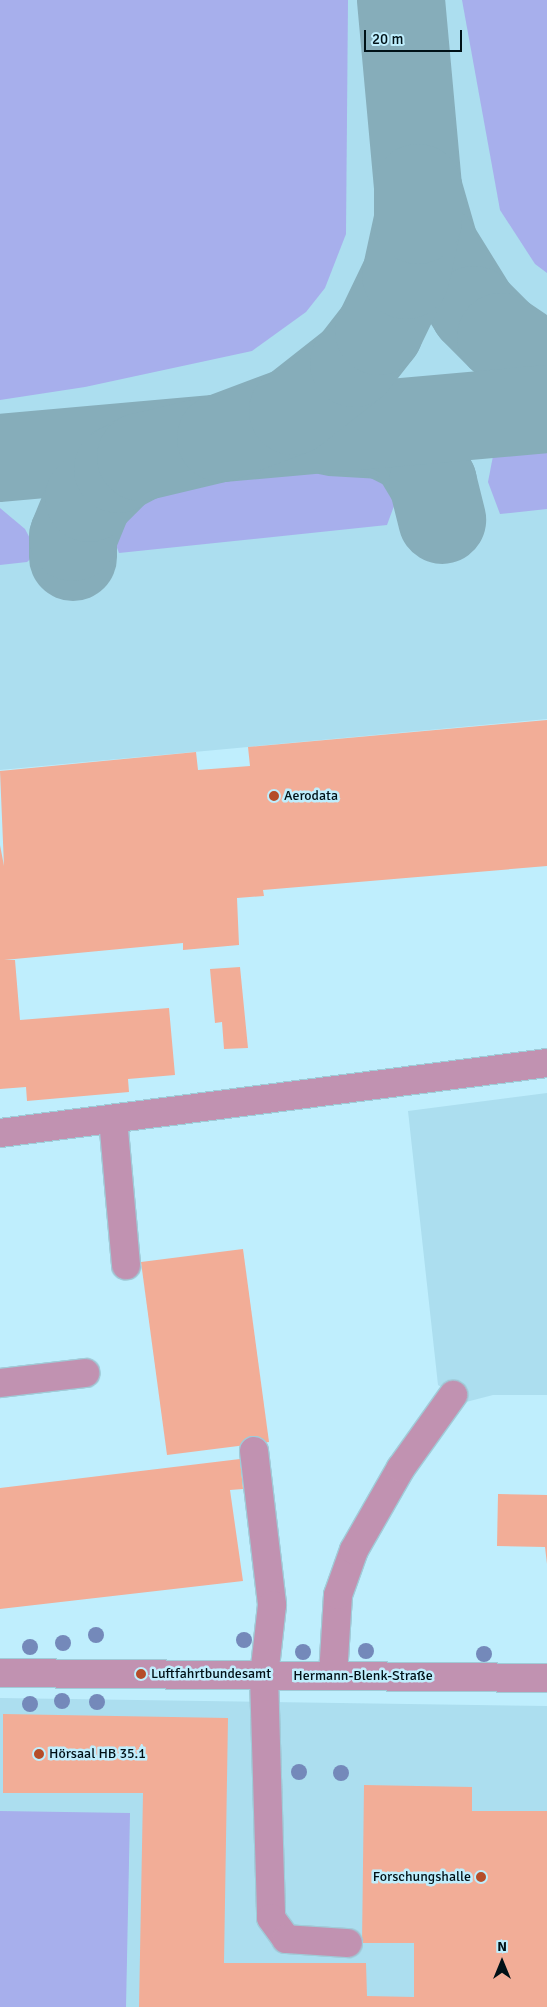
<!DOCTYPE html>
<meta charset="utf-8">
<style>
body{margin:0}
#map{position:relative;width:547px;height:2007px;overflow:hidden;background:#bfeefd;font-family:Signika,sans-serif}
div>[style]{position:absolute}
.built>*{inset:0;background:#acdeef}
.green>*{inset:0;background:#a7afec}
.taxiway>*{height:88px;margin:-44px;padding:0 44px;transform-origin:44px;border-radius:44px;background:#86adba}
.building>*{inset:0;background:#f2ad97}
.roads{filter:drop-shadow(1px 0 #a0cbd8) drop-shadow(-1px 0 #a0cbd8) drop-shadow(0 1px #a0cbd8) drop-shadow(0 -1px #a0cbd8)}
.minor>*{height:28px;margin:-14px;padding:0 14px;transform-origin:14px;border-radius:14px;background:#c192b1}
.trees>*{width:16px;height:16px;margin:-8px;border-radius:50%;background:#7489ba}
.dots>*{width:14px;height:14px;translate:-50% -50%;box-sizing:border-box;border:2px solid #bfeefd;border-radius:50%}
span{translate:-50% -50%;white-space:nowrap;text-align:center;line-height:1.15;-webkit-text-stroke:5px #bfeefd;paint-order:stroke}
.poi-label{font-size:14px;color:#001117}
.left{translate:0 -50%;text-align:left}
.right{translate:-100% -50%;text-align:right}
.street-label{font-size:14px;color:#001117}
.north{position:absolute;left:477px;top:1937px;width:50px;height:50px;-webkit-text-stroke:4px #bfeefd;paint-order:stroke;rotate:0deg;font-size:14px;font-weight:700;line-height:20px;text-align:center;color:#001117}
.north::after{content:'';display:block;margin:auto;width:18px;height:22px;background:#001117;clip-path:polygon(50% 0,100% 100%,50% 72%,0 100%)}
.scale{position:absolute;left:364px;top:30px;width:98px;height:22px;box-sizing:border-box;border:2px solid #001117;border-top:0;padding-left:6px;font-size:15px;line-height:18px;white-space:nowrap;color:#001117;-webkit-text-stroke:4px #bfeefd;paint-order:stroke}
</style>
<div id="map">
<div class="built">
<div style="clip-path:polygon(0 0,547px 0,547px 719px,0 770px)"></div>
<div style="clip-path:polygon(547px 1093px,547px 1395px,493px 1395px,466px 1402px,438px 1385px,408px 1111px)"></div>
<div style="clip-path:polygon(0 1698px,547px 1706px,547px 2007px,0 2007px)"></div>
</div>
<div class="green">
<div style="clip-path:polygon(0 0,348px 0,346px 234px,325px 288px,306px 312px,252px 351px,85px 387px,0 400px)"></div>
<div style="clip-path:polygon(462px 0,547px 0,547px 273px,535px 264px,500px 210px)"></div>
<div style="clip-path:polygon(547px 450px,547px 509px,500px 514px,488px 482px,493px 456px)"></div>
<div style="clip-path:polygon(372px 464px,390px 485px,394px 506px,387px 525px,119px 553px,116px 545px,128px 510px,138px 499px,157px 488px,183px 482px)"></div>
<div style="clip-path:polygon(0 508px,25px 529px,34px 546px,37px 553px,27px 562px,0 565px)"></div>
<div style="clip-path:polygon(0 1811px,130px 1813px,126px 2007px,0 2007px)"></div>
</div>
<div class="taxiway">
<div style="left:401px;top:0;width:189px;rotate:84.8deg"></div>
<div style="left:418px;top:188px;width:61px;rotate:73.9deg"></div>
<div style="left:435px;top:247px;width:74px;rotate:58.2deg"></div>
<div style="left:474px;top:310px;width:38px;rotate:45deg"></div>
<div style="left:501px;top:337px;width:55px;rotate:34deg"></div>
<div style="left:331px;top:432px;width:52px;rotate:3.3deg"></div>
<div style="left:383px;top:435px;width:35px;rotate:27deg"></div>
<div style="left:414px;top:451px;width:37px;rotate:59deg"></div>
<div style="left:433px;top:483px;width:38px;rotate:76deg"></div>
<div style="left:0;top:458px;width:549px;rotate:-5.12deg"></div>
<div style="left:73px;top:557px;width:20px;rotate:-90deg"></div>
<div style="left:73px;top:537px;width:42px;rotate:-67.7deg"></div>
<div style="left:89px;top:498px;width:41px;rotate:-45deg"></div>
<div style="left:118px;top:469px;width:26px;rotate:-28deg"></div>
<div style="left:141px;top:457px;width:82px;rotate:-13.4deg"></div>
<div style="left:221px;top:438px;width:77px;rotate:-20.6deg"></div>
<div style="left:293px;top:411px;width:78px;rotate:-38.2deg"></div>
<div style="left:354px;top:363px;width:41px;rotate:-52deg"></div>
<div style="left:379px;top:331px;width:62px;rotate:-64.3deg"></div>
<div style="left:406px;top:275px;width:56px;rotate:-77.7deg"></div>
<div style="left:418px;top:220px;width:32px;rotate:-90deg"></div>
</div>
<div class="building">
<div style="clip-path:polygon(547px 720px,547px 866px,263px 890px,264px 896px,237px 898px,239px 945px,183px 950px,183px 943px,4px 960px,15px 960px,20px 1020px,169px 1008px,175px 1075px,128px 1079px,129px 1092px,27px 1101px,26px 1087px,0 1089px,0 845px,4px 866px,0 771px,196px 752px,198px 770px,250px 766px,248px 747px)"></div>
<div style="clip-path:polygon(240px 967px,248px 1048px,224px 1049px,222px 1022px,215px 1023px,210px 969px)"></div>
<div style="clip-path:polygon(243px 1249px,269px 1442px,167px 1455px,141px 1262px)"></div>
<div style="clip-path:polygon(240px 1459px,243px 1489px,230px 1490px,243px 1581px,0 1609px,0 1488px)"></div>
<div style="clip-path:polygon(498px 1494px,547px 1495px,547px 1564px,545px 1547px,497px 1546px)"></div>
<div style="clip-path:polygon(3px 1714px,228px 1718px,224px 1963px,366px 1963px,367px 1996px,414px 1997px,414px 1943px,362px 1943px,364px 1785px,472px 1787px,472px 1811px,547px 1811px,547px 2007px,139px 2007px,143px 1793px,3px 1793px)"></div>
</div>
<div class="roads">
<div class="minor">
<div style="left:113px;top:1119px;width:147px;rotate:84.9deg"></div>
<div style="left:0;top:1133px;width:551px;rotate:-7.29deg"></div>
<div style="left:0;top:1383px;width:86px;rotate:-6.7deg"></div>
<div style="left:254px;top:1451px;width:155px;rotate:83.3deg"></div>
<div style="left:272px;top:1605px;width:71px;rotate:96.4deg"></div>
<div style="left:264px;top:1676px;width:242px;rotate:88.3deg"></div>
<div style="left:271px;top:1918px;width:26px;rotate:54deg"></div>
<div style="left:286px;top:1939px;width:62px;rotate:3.7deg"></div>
<div style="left:0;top:1673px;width:547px;rotate:0.52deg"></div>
<div style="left:333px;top:1675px;width:80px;rotate:-86.4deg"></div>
<div style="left:338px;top:1595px;width:48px;rotate:-70.4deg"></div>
<div style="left:354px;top:1550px;width:95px;rotate:-60.2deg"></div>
<div style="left:401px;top:1468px;width:90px;rotate:-54.5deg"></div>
</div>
</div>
<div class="trees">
<div style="left:96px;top:1635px"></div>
<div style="left:244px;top:1640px"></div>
<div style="left:63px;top:1643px"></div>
<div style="left:30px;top:1647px"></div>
<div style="left:366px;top:1651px"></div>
<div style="left:303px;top:1652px"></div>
<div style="left:484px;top:1654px"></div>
<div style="left:62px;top:1701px"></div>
<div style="left:97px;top:1702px"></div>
<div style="left:30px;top:1704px"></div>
<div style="left:299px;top:1772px"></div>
<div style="left:341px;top:1773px"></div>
</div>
<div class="dots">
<div style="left:274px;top:796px;background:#b54d29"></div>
<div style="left:141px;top:1674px;background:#b54d29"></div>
<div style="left:39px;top:1754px;background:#b54d29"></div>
<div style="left:481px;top:1877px;background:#b54d29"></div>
</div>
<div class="poi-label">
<span class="left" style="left:284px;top:796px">Aerodata</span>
<span class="left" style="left:151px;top:1674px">Luftfahrtbundesamt</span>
<span class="left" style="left:49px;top:1754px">Hörsaal HB 35.1</span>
<span class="right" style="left:471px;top:1877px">Forschungshalle</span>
</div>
<div class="street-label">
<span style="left:363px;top:1676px">Hermann-Blenk-Straße</span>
</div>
<div class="north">N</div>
<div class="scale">20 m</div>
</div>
